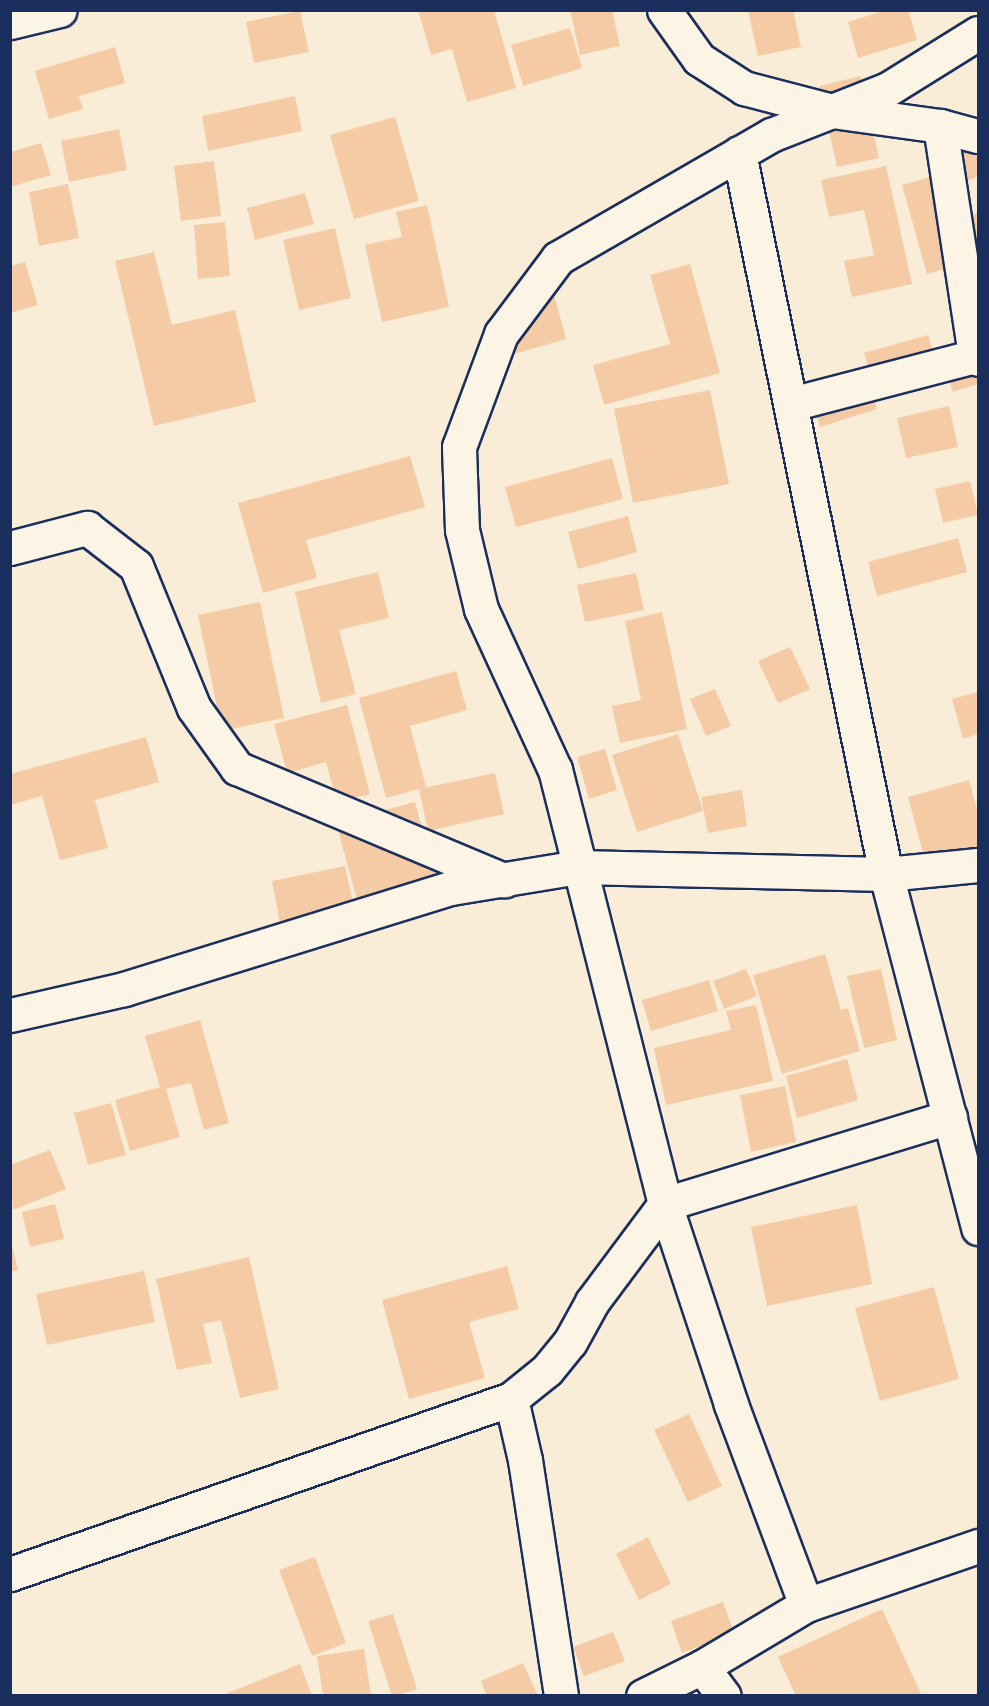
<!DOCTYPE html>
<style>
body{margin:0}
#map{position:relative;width:989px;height:1706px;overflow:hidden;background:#faedd8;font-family:Delius,sans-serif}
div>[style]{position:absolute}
.building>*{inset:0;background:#f4cba4}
.roads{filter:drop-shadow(2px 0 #1b2f5e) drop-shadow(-2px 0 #1b2f5e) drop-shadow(0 2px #1b2f5e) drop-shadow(0 -2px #1b2f5e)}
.minor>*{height:33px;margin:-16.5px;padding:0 16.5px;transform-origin:16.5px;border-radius:16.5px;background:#fcf5e5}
span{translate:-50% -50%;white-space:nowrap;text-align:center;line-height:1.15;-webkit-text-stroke:4.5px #fcf5e5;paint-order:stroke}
.frame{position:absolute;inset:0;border:12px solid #1b2f5e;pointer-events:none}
</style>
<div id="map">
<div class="building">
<div style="clip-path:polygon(418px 10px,494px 10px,516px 88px,467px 102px,452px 49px,431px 55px)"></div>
<div style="clip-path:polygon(570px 10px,612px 10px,620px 46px,580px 55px)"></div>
<div style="clip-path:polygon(748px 10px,793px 10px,801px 47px,758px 56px)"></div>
<div style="clip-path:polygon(886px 10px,908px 10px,917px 40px,858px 58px,848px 22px)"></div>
<div style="clip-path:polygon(300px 11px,309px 52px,254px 63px,246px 22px)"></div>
<div style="clip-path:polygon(570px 28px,582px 68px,523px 86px,511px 45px)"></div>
<div style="clip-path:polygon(115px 47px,125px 83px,79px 96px,83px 109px,49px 119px,35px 71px)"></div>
<div style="clip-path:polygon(861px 76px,879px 158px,837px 167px,819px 86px)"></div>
<div style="clip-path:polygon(295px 96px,302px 131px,208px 151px,202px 116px)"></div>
<div style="clip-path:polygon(395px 117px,419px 201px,354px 219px,330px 135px)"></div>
<div style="clip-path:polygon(119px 129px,127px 170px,69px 182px,61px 141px)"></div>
<div style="clip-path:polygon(41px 143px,51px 175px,10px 187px,10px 152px)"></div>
<div style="clip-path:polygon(978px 146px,978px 176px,957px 186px,946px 160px)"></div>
<div style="clip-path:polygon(214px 161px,221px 216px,181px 221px,174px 166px)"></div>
<div style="clip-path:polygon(886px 166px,912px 284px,852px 297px,844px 261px,874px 255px,864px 210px,829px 217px,821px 180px)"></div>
<div style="clip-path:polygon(937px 175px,950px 221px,978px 213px,978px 259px,927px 274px,902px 185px)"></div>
<div style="clip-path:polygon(68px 184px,79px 238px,39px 246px,29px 192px)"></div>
<div style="clip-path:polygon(305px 193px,314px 224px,255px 240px,247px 208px)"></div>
<div style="clip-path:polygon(427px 205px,449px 307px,382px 322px,365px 245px,402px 237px,396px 212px)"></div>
<div style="clip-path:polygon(225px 222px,230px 276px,198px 279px,194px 225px)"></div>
<div style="clip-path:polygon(335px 228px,351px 298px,299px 310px,283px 240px)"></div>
<div style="clip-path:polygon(154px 252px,172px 325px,235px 310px,256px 402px,154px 426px,115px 261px)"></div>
<div style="clip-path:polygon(25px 262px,38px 305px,10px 313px,10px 266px)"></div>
<div style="clip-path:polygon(690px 264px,720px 373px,604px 405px,593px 365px,670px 344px,650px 275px)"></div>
<div style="clip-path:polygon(554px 295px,566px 339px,507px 356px,494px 312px)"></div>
<div style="clip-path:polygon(928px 335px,939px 371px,875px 390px,864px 353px)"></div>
<div style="clip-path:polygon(978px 353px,978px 384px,953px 392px,944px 363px)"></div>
<div style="clip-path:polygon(865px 370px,877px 409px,820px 427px,808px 386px)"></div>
<div style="clip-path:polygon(710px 390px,729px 484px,633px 503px,614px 409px)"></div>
<div style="clip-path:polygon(949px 406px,958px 447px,906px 458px,897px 418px)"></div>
<div style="clip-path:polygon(410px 456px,425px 507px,306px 540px,317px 578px,263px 593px,238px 503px)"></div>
<div style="clip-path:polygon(612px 458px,623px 499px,516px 527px,505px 487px)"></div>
<div style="clip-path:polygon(970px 481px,978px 515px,943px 523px,935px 489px)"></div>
<div style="clip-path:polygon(628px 516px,637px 552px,578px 569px,568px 532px)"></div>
<div style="clip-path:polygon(958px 538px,967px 572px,877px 596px,868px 562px)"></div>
<div style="clip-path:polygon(378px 572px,389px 618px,339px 630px,356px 694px,321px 703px,295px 592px)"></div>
<div style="clip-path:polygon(636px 573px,644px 610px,585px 622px,577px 585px)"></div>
<div style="clip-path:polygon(260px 602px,284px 718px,222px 731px,198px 615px)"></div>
<div style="clip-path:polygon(662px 612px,687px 729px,620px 743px,612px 706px,641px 700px,625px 621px)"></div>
<div style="clip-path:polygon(790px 647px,810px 689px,778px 703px,758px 661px)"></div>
<div style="clip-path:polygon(456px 671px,467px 710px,410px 726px,426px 787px,386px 798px,359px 698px)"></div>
<div style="clip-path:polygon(715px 689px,731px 726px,706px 736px,690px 699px)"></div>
<div style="clip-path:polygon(978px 692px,978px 734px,963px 739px,952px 699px)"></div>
<div style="clip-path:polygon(347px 705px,370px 794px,337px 802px,326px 762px,287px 773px,274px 724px)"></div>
<div style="clip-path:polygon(678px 734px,703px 811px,637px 832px,612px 755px)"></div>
<div style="clip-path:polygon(146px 737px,159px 782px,95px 800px,108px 848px,60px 860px,42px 796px,10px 805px,10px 774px)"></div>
<div style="clip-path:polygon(605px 749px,617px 790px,589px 799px,577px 757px)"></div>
<div style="clip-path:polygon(495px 773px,504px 814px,428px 831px,419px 789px)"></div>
<div style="clip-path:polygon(969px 780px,978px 813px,978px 853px,927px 867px,908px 797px)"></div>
<div style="clip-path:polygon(742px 790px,747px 826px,708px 833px,701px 797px)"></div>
<div style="clip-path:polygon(415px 802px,438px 886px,359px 907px,336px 823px)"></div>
<div style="clip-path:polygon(345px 866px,355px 912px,281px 928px,272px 881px)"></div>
<div style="clip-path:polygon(825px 954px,841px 1010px,848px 1008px,860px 1051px,782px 1074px,753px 975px)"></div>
<div style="clip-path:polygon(746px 969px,757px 996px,724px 1009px,713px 981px)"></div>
<div style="clip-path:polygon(881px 969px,897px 1040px,864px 1048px,847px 976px)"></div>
<div style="clip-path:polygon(709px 980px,718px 1011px,651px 1031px,642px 1000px)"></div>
<div style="clip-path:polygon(756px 1005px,773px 1081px,666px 1105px,654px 1048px,731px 1030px,726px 1011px)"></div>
<div style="clip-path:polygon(200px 1020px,229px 1123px,204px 1130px,191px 1083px,166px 1089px,180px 1137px,130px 1151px,115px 1100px,160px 1087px,145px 1036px)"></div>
<div style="clip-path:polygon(847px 1059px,858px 1100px,797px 1118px,786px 1076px)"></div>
<div style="clip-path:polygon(785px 1086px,796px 1142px,751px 1152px,740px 1095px)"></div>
<div style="clip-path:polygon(111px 1103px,126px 1155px,88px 1165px,74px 1113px)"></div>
<div style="clip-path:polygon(50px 1150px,66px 1189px,13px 1210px,10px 1165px)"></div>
<div style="clip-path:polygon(55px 1204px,64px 1239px,30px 1247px,22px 1212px)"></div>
<div style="clip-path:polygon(857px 1205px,872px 1284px,767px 1306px,751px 1227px)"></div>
<div style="clip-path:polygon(10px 1238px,18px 1270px,10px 1272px)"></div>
<div style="clip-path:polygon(249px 1257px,279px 1389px,240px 1398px,221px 1320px,203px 1324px,212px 1363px,177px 1370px,156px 1279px)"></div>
<div style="clip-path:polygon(507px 1266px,519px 1309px,469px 1322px,485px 1378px,409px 1399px,382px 1300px)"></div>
<div style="clip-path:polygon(144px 1271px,155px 1322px,47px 1345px,36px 1294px)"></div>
<div style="clip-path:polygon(934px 1287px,959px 1379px,880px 1401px,855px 1308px)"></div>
<div style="clip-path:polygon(689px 1414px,722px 1486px,688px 1502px,654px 1430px)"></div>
<div style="clip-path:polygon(648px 1537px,671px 1584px,639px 1600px,616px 1554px)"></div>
<div style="clip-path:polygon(315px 1557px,346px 1643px,312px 1656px,279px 1570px)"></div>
<div style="clip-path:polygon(723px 1602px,734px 1633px,682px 1653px,671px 1621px)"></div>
<div style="clip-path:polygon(882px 1609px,922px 1696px,796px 1696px,778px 1657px)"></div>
<div style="clip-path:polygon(393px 1614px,417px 1689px,396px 1696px,392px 1696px,368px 1621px)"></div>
<div style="clip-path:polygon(613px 1632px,625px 1661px,584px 1676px,573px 1647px)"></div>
<div style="clip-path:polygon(364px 1649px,371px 1696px,323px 1696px,317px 1656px)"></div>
<div style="clip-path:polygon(523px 1663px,538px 1696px,487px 1696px,481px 1681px)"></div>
<div style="clip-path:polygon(300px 1664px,312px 1696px,229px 1696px,228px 1693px)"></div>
</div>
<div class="roads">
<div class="minor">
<div style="left:664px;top:10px;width:60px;rotate:54.5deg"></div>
<div style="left:699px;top:59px;width:54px;rotate:32.8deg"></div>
<div style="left:744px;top:88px;width:91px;rotate:14.6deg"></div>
<div style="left:832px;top:111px;width:109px;rotate:7.9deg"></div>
<div style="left:940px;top:126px;width:39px;rotate:15deg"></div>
<div style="left:10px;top:22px;width:51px;rotate:-13.5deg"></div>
<div style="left:940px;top:126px;width:233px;rotate:81.3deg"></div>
<div style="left:739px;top:153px;width:736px;rotate:78.48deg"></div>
<div style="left:886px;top:874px;width:366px;rotate:75.4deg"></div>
<div style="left:791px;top:404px;width:190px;rotate:-14.6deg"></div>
<div style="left:975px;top:356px;width:4px;rotate:45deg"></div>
<div style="left:10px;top:548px;width:80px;rotate:-14.6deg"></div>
<div style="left:87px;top:528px;width:62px;rotate:37.8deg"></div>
<div style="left:136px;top:566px;width:153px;rotate:67.8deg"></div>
<div style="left:194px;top:708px;width:74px;rotate:54.4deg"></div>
<div style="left:237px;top:768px;width:290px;rotate:22.8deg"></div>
<div style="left:10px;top:1015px;width:117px;rotate:-12.8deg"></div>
<div style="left:124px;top:989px;width:342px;rotate:-17.2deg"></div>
<div style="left:451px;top:888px;width:129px;rotate:-9.4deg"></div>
<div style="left:578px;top:867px;width:308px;rotate:1.3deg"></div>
<div style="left:886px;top:874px;width:92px;rotate:-5.6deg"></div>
<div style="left:511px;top:1399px;width:63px;rotate:77.1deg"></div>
<div style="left:525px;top:1460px;width:239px;rotate:81.3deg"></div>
<div style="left:10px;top:1574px;width:531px;rotate:-19.25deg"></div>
<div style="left:511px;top:1399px;width:46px;rotate:-38.9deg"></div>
<div style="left:547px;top:1370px;width:36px;rotate:-51deg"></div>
<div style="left:570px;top:1342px;width:46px;rotate:-61.2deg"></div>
<div style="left:592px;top:1302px;width:122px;rotate:-53.3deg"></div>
<div style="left:665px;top:1204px;width:298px;rotate:-17deg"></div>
<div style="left:806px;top:1605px;width:215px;rotate:-110.5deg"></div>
<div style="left:731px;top:1404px;width:211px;rotate:-108.3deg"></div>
<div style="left:665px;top:1204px;width:448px;rotate:-104.2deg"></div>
<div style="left:555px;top:770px;width:177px;rotate:-114.7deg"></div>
<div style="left:481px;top:609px;width:81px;rotate:-103.5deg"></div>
<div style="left:462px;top:530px;width:83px;rotate:-92.1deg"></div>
<div style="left:459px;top:447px;width:121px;rotate:-69.6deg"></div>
<div style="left:501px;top:334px;width:95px;rotate:-53.1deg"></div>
<div style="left:558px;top:258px;width:246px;rotate:-30deg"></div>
<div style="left:771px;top:135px;width:126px;rotate:-21.5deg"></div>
<div style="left:888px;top:89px;width:106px;rotate:-31.9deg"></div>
<div style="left:702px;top:1667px;width:36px;rotate:53deg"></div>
<div style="left:643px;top:1696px;width:66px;rotate:-26.2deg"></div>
<div style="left:702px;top:1667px;width:121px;rotate:-30.8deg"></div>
<div style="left:806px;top:1605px;width:182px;rotate:-18.9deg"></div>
</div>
</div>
<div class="frame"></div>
</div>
